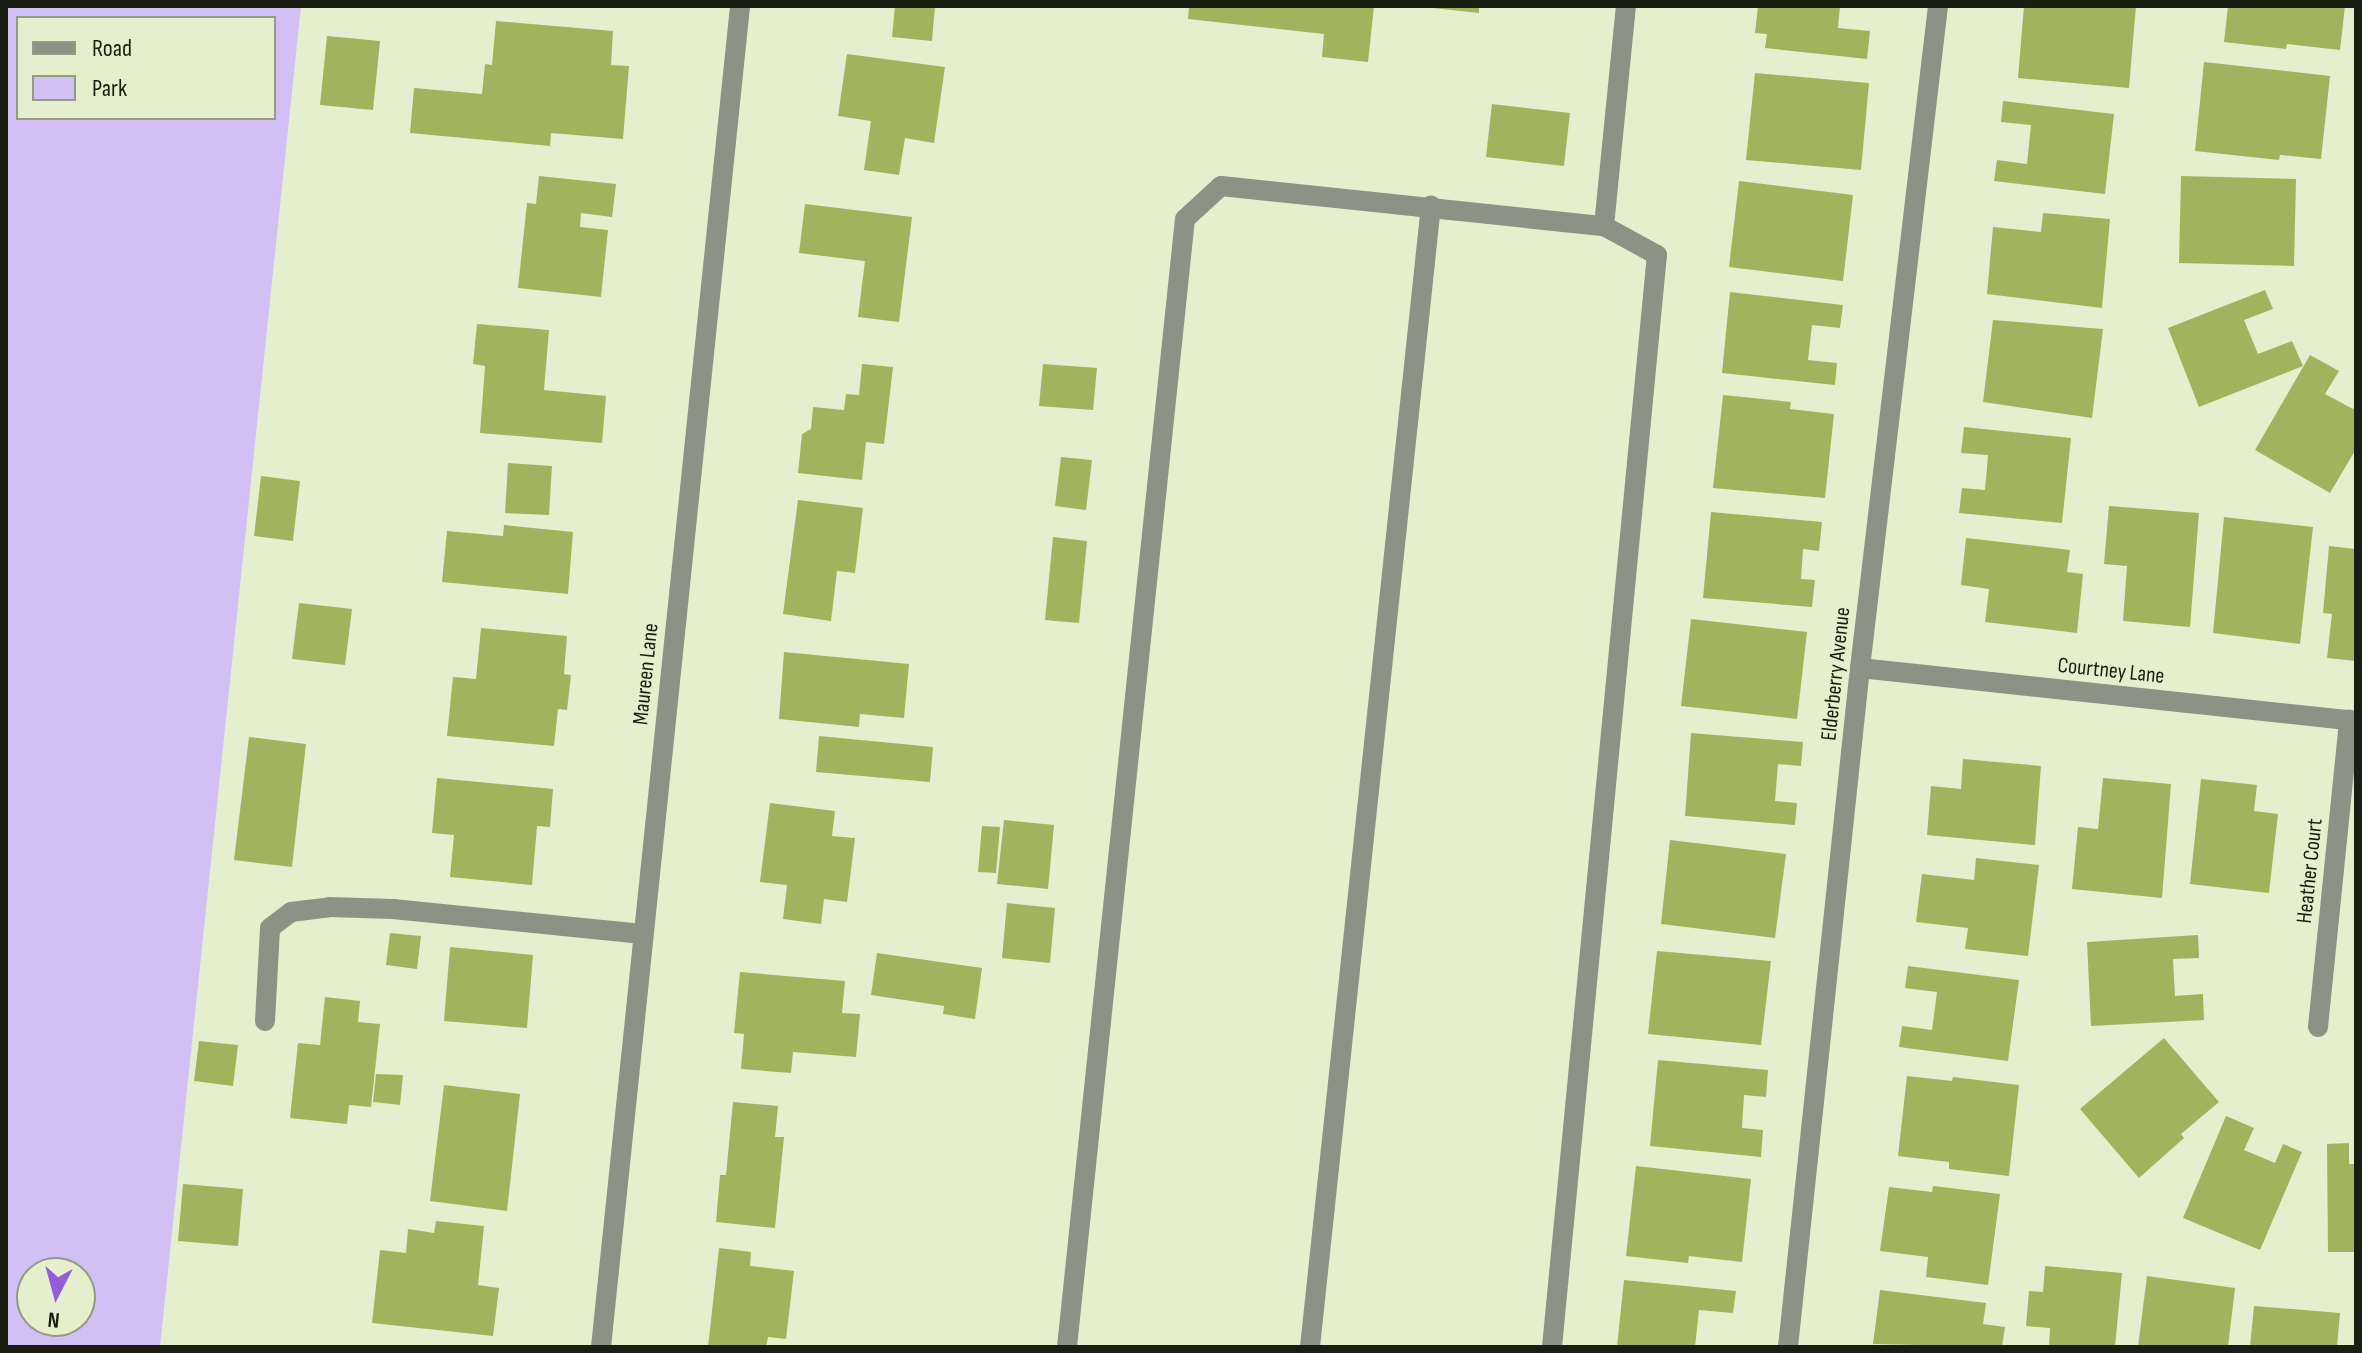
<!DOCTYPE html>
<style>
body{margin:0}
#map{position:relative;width:2362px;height:1353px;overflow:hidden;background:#e5efcd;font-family:"Sofia Sans Condensed",sans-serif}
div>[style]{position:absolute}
.green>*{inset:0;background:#d2c0f4}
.building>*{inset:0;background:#a0b45e}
.minor>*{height:20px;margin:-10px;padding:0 10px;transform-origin:10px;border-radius:10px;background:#8e9284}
span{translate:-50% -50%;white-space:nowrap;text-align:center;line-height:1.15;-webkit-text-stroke:6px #e5efcd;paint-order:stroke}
.street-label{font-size:22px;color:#1a1d11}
.frame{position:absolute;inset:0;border:8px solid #1a1d11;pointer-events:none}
.legend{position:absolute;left:16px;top:16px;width:260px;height:104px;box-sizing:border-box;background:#e5efcd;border:2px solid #949b82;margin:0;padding:10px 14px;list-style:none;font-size:24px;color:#1a1d11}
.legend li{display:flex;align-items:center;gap:16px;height:40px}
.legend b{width:40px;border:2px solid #949b82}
.north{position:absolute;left:16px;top:1257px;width:80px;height:80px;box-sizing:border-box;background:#e5efcd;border:2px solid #949b82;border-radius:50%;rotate:186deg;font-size:22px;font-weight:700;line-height:32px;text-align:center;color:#1a1d11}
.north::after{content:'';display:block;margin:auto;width:28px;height:36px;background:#925fd8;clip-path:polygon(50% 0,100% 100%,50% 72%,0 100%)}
</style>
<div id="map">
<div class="green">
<div style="clip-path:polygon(evenodd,6px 6px,301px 6px,160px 1347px,6px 1347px,6px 6px,18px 18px,274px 18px,274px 118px,18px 118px,18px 18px,6px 6px,32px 1273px,80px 1273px,80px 1321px,32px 1321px,32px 1273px)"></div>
</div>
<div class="building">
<div style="clip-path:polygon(895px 6px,935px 6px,932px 41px,892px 37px)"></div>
<div style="clip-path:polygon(1189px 6px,1374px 6px,1368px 62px,1322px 57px,1324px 34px,1188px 19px)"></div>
<div style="clip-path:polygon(1415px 6px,1479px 6px,1479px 13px)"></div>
<div style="clip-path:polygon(1758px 6px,1840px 6px,1838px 28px,1870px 31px,1867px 59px,1765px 48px,1767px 34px,1755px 33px)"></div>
<div style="clip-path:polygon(2024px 6px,2136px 6px,2129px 88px,2018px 78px)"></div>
<div style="clip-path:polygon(2228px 6px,2345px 6px,2340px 50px,2287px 44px,2286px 49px,2224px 42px)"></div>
<div style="clip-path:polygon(496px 21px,613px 31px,611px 65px,629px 66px,623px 139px,551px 133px,550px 146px,410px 133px,414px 88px,482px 94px,485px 64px,492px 65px)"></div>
<div style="clip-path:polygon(327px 36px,380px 41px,373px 110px,320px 105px)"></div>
<div style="clip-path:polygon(847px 54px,945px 67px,934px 143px,905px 138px,899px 175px,864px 170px,871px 121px,838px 116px)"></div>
<div style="clip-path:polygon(2204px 62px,2330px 76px,2321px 159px,2280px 155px,2279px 160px,2195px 151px)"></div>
<div style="clip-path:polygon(1755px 73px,1869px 83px,1861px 170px,1746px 160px)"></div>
<div style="clip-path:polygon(2003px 101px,2114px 114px,2105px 194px,1994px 181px,1997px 160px,2027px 164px,2031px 125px,2001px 122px)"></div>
<div style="clip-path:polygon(1492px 104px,1570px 113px,1564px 166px,1486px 157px)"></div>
<div style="clip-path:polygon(539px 176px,616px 184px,612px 217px,581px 213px,580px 227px,608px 230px,601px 297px,518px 288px,527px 203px,536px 204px)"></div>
<div style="clip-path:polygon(2181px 176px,2296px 179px,2294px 266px,2179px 263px)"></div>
<div style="clip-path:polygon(1739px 181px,1853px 195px,1843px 281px,1729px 267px)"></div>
<div style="clip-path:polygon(805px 204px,912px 217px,899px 322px,858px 317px,865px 261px,799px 253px)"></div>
<div style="clip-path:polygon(2043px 213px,2110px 219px,2102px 308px,1987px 294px,1993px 227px,2041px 232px)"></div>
<div style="clip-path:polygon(2265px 290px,2273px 309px,2244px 320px,2258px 354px,2292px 341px,2303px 366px,2199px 407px,2168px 328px)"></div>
<div style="clip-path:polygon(1730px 292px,1843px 305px,1840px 328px,1812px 325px,1808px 360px,1837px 363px,1835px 385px,1722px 373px)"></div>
<div style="clip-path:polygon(1993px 320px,2103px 329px,2092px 418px,1983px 402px)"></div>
<div style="clip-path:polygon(477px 324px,549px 330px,544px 390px,606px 396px,602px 443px,480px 433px,485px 366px,473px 364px)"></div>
<div style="clip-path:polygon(2310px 355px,2339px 371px,2325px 394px,2353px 409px,2356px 404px,2356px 449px,2330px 493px,2255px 450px)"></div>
<div style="clip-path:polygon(862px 364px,893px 367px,884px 444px,866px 442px,862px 480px,798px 473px,802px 434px,811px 429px,813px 407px,844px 410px,846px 394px,859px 395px)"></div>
<div style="clip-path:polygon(1043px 364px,1097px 368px,1093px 410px,1039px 406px)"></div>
<div style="clip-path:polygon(1723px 395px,1791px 402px,1790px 409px,1834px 414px,1825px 498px,1713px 488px)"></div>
<div style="clip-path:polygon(1964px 427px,2071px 438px,2062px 523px,1959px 513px,1962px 488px,1985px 490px,1988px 455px,1961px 453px)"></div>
<div style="clip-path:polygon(1061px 457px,1092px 460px,1086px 510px,1055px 506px)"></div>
<div style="clip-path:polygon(508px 463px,552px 466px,549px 515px,505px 513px)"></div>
<div style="clip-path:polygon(261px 476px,300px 481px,293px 541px,254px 536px)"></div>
<div style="clip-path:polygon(798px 500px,863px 508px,855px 573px,837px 571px,831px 621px,783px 614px)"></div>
<div style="clip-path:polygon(2109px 506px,2199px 513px,2190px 627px,2123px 621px,2127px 566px,2104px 564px)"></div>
<div style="clip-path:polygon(1711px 512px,1822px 522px,1819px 551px,1803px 549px,1801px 579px,1815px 580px,1812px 607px,1703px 598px)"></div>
<div style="clip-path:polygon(2224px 517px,2313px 527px,2300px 644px,2213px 633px)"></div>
<div style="clip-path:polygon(504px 525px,573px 532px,568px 594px,442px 582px,447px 531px,503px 536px)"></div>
<div style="clip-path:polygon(1053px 537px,1087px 541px,1079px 623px,1045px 620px)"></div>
<div style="clip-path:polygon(1966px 538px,2070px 550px,2067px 572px,2083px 574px,2077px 633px,1985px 622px,1989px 589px,1961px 585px)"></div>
<div style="clip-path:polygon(2329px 546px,2356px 549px,2356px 661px,2327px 658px,2332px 614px,2323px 613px)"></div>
<div style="clip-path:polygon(299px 603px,352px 609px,345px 665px,292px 659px)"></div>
<div style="clip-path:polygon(1691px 619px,1807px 632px,1797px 719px,1681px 706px)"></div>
<div style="clip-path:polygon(481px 628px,567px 636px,564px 674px,571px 675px,567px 710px,558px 709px,554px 746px,447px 736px,453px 677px,476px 679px)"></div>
<div style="clip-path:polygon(784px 652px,909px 664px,904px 718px,860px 714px,859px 727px,779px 719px)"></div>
<div style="clip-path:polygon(1691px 733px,1803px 742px,1801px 766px,1778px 764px,1775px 801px,1797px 803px,1795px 825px,1685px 816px)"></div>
<div style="clip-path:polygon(819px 736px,933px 747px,930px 782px,816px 772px)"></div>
<div style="clip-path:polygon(249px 737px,306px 744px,292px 867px,234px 860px)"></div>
<div style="clip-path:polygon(1963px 759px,2041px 766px,2035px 845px,1927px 835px,1931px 786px,1961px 789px)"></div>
<div style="clip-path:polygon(437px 778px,553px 789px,550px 827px,537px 826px,532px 885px,450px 877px,454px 835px,432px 833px)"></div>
<div style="clip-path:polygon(2103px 778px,2171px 784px,2162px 898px,2072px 889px,2078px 827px,2098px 829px)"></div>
<div style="clip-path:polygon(2201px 779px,2257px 785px,2254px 811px,2278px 814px,2269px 893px,2190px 884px)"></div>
<div style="clip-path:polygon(770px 803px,835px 811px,832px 836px,855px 838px,847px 902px,824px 899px,821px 924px,783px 919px,787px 885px,760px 882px)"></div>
<div style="clip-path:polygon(1004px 820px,1054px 825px,1048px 889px,997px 884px)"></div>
<div style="clip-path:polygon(982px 826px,1000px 827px,996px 873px,978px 872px)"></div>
<div style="clip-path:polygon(1670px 840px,1786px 854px,1775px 938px,1661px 924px)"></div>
<div style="clip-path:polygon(1976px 858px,2039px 865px,2028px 956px,1965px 949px,1968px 928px,1916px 922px,1922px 874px,1974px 880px)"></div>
<div style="clip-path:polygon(1007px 903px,1055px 908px,1050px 963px,1002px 958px)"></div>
<div style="clip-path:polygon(390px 933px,421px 936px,417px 969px,386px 965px)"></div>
<div style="clip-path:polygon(2198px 935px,2199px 958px,2173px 959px,2175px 996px,2203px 994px,2204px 1020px,2091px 1026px,2087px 942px)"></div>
<div style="clip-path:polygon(450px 947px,533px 955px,527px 1028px,444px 1021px)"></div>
<div style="clip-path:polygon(1657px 951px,1771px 961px,1761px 1045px,1648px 1034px)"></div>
<div style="clip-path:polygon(877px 953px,982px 968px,975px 1019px,943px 1014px,944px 1006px,871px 995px)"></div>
<div style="clip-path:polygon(1908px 966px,2019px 980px,2008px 1061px,1899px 1047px,1902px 1026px,1932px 1030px,1937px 992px,1905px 988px)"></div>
<div style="clip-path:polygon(740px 972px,845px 981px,842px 1013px,860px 1014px,856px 1057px,793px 1052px,791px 1073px,741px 1069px,744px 1034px,734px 1033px)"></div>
<div style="clip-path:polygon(325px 997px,360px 1001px,358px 1022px,380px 1024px,371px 1107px,349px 1105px,347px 1124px,290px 1118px,298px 1043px,320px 1045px)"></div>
<div style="clip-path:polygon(2164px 1038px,2219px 1102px,2181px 1134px,2184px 1138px,2139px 1178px,2080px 1109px)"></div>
<div style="clip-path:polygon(199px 1041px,238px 1045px,233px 1086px,194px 1081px)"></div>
<div style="clip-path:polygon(1658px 1060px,1768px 1070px,1766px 1097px,1744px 1095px,1742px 1128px,1763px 1130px,1761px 1157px,1650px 1146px)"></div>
<div style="clip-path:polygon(376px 1074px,403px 1075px,400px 1105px,373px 1102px)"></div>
<div style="clip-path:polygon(1907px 1076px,1952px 1081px,1953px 1077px,2019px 1085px,2009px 1176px,1949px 1169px,1949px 1162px,1898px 1156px)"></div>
<div style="clip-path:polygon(444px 1085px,520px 1094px,507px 1211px,430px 1201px)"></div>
<div style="clip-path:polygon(733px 1102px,778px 1106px,775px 1137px,784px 1137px,775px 1228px,716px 1222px,720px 1175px,726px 1175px)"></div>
<div style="clip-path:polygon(2226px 1116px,2254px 1128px,2244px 1150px,2275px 1163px,2283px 1144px,2302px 1152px,2260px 1250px,2183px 1218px)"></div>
<div style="clip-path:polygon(2349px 1143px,2349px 1164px,2356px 1164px,2356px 1252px,2328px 1252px,2327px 1144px)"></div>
<div style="clip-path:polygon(1636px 1166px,1751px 1179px,1742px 1262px,1689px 1256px,1688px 1263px,1626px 1256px)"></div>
<div style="clip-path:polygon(183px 1184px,243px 1189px,238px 1246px,178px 1241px)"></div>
<div style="clip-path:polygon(1933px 1186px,2000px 1194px,1988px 1285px,1926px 1277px,1928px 1257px,1880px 1251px,1889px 1187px,1932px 1192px)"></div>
<div style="clip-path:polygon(436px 1221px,484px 1226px,478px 1285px,499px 1288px,493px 1336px,372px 1323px,380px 1250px,406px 1253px,408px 1229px,434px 1233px)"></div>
<div style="clip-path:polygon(719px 1248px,751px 1252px,750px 1266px,794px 1271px,786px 1339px,768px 1337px,766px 1347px,708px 1347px)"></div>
<div style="clip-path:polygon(2045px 1266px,2122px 1273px,2115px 1347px,2049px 1347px,2050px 1328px,2026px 1326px,2029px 1291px,2043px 1292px)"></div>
<div style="clip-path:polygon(2147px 1276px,2235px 1288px,2228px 1347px,2138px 1347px)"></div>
<div style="clip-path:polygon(1624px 1280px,1736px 1291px,1733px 1313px,1699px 1310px,1695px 1347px,1617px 1347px)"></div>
<div style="clip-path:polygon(1880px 1290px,1986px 1303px,1983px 1324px,2005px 1327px,2002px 1347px,1873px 1344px)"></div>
<div style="clip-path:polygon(2254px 1306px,2340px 1313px,2337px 1347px,2250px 1347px)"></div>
</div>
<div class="minor">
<div style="left:1860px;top:668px;width:499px;rotate:6.1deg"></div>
<div style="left:265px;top:1021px;width:93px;rotate:-86.9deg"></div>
<div style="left:270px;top:928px;width:26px;rotate:-37deg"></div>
<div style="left:291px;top:912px;width:38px;rotate:-7deg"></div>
<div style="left:329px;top:907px;width:64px;rotate:1.8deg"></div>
<div style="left:393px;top:909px;width:251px;rotate:5.7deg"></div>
<div style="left:2318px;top:1027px;width:309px;rotate:-84.2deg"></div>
<div style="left:601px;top:1347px;width:1348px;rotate:-84.08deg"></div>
<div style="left:1067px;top:1347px;width:1134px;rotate:-84.03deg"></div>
<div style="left:1185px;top:219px;width:49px;rotate:-42.5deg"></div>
<div style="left:1221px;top:186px;width:385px;rotate:6deg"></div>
<div style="left:1310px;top:1347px;width:1148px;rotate:-83.95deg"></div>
<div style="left:1552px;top:1347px;width:1097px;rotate:-84.51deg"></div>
<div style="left:1657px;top:255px;width:60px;rotate:-151.3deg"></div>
<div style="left:1604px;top:226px;width:221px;rotate:-84.3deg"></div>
<div style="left:1788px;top:1347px;width:683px;rotate:-83.95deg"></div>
<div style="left:1860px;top:668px;width:667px;rotate:-83.28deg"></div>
</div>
<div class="street-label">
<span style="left:2111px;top:671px;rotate:6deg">Courtney Lane</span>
<span style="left:646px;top:674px;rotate:-84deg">Maureen Lane</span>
<span style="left:1836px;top:674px;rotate:-84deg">Elderberry Avenue</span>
<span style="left:2310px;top:871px;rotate:-84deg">Heather Court</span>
</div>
<div class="frame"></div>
<ul class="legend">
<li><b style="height:10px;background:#8e9284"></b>Road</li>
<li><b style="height:22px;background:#d2c0f4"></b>Park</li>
</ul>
<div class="north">N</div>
</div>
